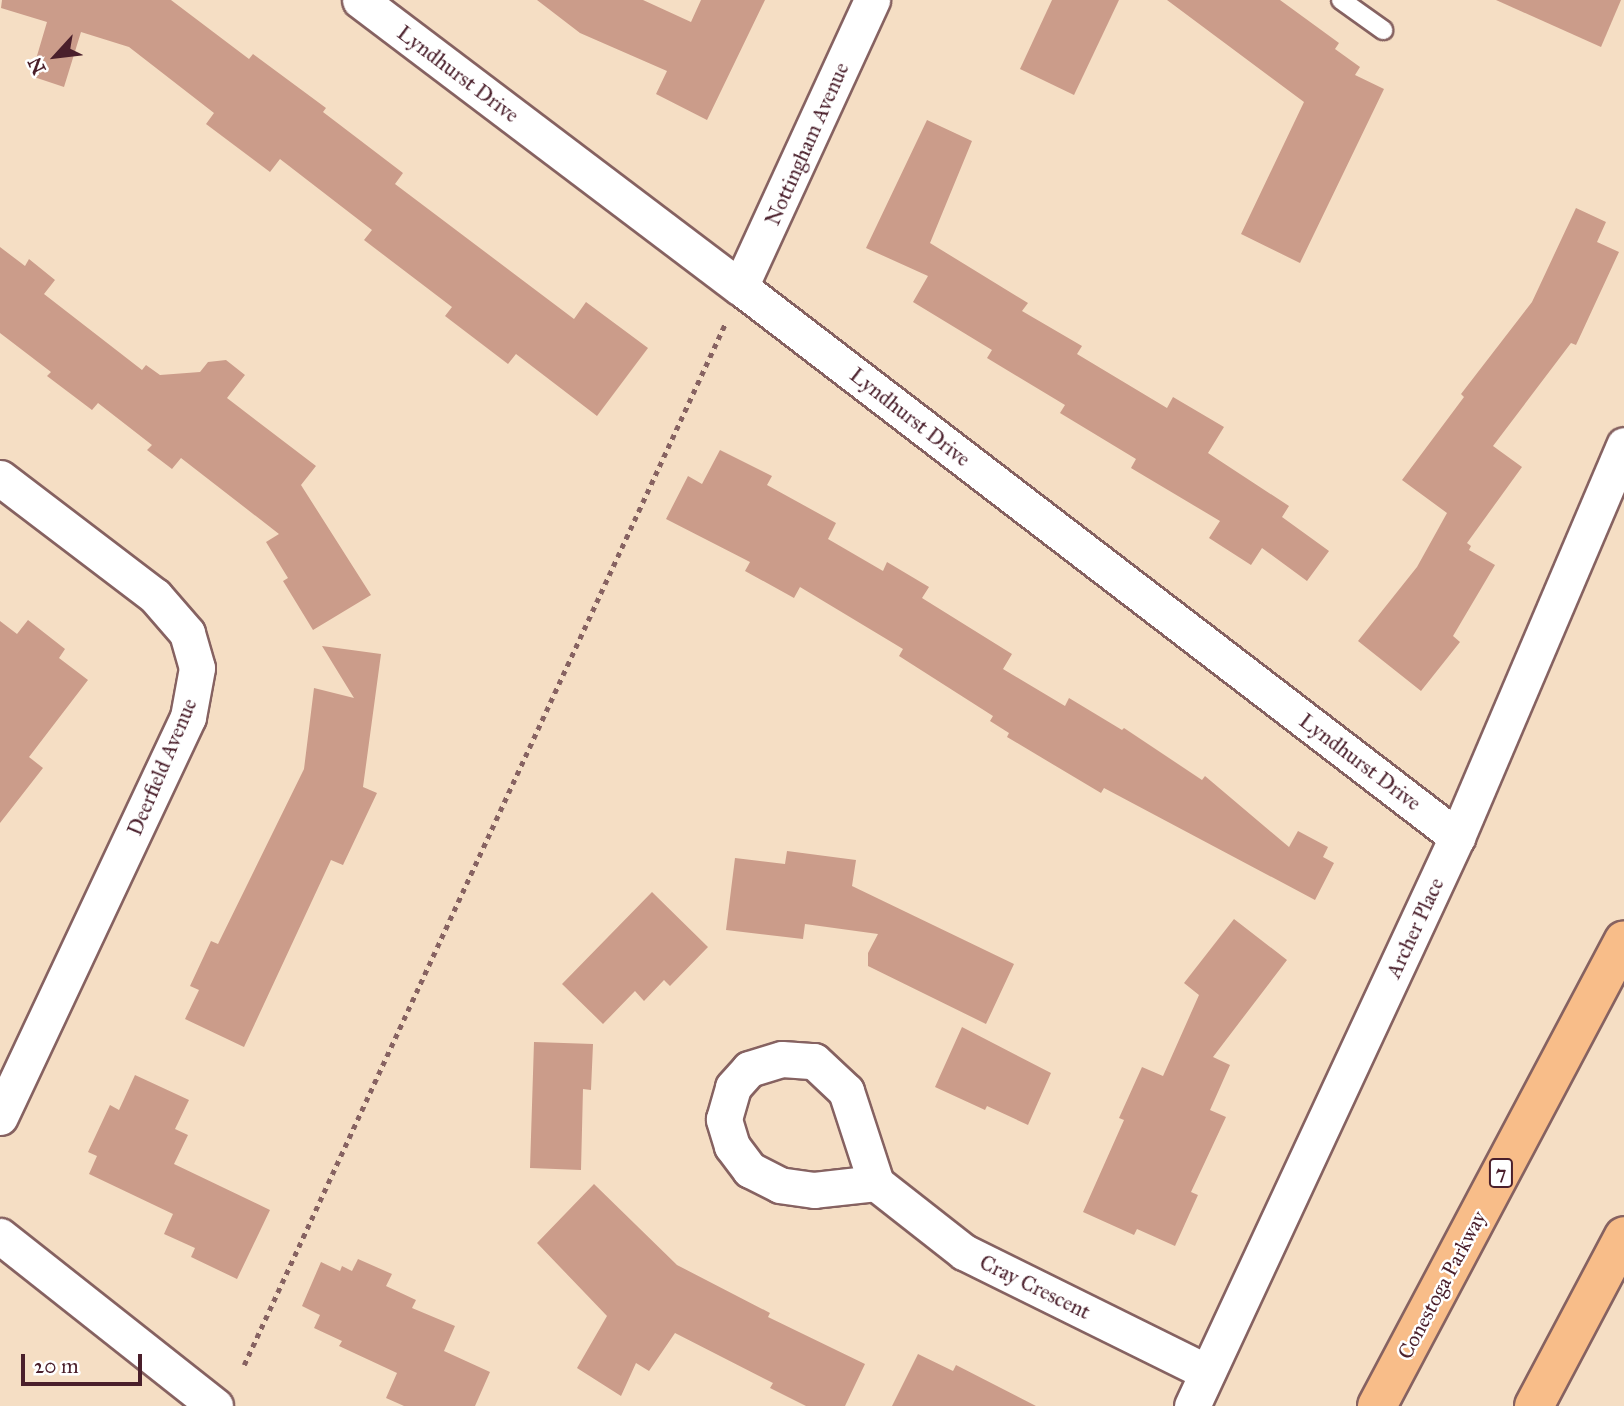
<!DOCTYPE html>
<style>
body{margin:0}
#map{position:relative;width:1624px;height:1406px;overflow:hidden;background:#f5dec4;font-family:"IM FELL Great Primer",serif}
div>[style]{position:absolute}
.building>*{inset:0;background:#cb9c8a}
.path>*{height:4.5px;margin-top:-2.25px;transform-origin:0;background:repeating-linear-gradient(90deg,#866261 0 5px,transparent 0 10px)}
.roads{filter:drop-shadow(2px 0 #866261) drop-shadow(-2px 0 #866261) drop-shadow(0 2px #866261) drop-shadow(0 -2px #866261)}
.service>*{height:18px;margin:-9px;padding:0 9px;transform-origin:9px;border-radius:9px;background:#fff}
.minor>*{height:35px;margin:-17.5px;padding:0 17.5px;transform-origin:17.5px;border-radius:17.5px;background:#fff}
.motorway>*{height:38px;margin:-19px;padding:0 19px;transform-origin:19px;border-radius:19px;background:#f8bd89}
span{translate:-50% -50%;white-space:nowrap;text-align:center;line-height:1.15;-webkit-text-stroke:5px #fff;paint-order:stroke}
.shield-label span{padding:2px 5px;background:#fff;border:2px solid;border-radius:5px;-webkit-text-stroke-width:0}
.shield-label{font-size:19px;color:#4a1f2b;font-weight:700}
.street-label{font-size:21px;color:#4a1f2b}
.north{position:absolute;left:21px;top:21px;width:70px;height:70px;-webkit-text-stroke:5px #fff;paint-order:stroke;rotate:243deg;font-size:19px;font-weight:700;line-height:28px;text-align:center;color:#4a1f2b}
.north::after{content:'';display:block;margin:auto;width:24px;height:32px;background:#4a1f2b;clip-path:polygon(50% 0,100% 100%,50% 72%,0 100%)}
.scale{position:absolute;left:21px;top:1354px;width:121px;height:32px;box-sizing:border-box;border:4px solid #4a1f2b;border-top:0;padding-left:9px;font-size:21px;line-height:24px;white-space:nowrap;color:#4a1f2b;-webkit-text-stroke:5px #fff;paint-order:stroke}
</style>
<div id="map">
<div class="building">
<div style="clip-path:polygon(2px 0,171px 0,249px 59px,253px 54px,326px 108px,323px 112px,403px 173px,395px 184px,574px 319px,586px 302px,648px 348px,597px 416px,516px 354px,508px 364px,445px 316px,452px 307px,364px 240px,372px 230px,280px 159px,270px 172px,206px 124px,214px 113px,129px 47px,81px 32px,64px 87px,31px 76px,47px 22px,1px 8px)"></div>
<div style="clip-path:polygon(537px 0,643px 0,691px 22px,701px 0,765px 0,707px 120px,656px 94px,667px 71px,580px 33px)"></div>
<div style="clip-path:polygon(1052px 0,1119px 0,1074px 95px,1020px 69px)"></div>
<div style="clip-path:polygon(1167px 0,1280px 0,1339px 43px,1335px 49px,1360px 67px,1355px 75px,1384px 89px,1300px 263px,1241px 234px,1304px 102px)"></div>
<div style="clip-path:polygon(1496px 0,1621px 0,1601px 47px)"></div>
<div style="clip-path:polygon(927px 120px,972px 141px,930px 243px,1028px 303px,1022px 311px,1082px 346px,1077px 354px,1167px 408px,1173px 397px,1224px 427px,1208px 453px,1289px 506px,1282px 517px,1329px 551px,1307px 581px,1262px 548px,1251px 565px,1209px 538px,1220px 521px,1131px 468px,1136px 459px,1060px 413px,1065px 405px,987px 358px,992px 350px,913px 302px,928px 276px,866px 248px)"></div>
<div style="clip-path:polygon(1576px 208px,1606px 222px,1597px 242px,1619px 252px,1576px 345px,1571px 343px,1493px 446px,1522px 467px,1467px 543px,1471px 546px,1469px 550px,1495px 565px,1453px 636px,1460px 642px,1421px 691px,1358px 641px,1417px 567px,1447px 513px,1402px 480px,1464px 397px,1461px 394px,1532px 302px)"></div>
<div style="clip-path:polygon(0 247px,25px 266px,29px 259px,55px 280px,44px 294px,142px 370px,146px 365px,160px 375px,200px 372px,208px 362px,226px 360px,245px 375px,227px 398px,316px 466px,301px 485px,371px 595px,313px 630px,283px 581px,288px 578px,266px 542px,279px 534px,181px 458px,172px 469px,147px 450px,152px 445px,98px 403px,92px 410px,47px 376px,51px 372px,0 333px)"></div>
<div style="clip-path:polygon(720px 450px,772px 476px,767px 485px,836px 523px,828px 539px,883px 571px,887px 562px,929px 587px,922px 598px,1012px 654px,1003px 669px,1065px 706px,1069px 698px,1122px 730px,1124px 728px,1202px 780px,1205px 776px,1289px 847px,1298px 831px,1328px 847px,1323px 857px,1334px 863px,1315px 900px,1104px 788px,1101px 793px,1007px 737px,1009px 733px,990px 721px,993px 716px,899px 656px,903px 649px,800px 587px,794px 598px,745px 571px,750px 562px,666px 519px,688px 476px,702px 484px)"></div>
<div style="clip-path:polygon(28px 620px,65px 649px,59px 658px,88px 680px,29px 757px,43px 768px,0 823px,0 621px,17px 634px)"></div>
<div style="clip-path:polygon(322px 646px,381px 654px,363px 787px,377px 793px,343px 865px,331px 860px,244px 1047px,185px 1019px,199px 990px,190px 986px,211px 941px,218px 944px,304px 769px,314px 688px,354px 698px)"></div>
<div style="clip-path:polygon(787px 851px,856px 860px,852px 886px,1014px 964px,986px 1024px,868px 966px,868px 953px,878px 934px,805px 924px,803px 939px,726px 930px,735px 858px,785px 864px)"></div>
<div style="clip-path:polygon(652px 892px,708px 947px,670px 986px,664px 980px,644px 1001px,635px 991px,603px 1024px,562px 984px)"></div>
<div style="clip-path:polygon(1234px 919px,1287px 960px,1213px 1057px,1230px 1065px,1210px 1110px,1226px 1117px,1191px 1192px,1198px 1195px,1175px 1246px,1137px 1229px,1134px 1235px,1083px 1212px,1124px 1120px,1119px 1118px,1142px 1067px,1163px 1076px,1199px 995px,1184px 983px)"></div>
<div style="clip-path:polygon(962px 1027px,1051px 1073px,1028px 1125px,987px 1106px,985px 1110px,935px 1087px)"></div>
<div style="clip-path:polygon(534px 1042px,593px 1044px,591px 1090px,583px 1089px,581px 1170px,530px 1168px)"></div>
<div style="clip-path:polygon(135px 1075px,189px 1100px,175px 1129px,188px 1135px,174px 1164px,270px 1210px,237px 1279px,191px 1257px,195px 1248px,164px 1234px,173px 1214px,89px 1174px,97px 1156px,88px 1152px,110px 1105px,119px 1110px)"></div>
<div style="clip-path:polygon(594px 1184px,677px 1265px,770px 1313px,768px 1317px,865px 1364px,845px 1406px,806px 1406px,770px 1388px,773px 1383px,675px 1333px,649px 1371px,636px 1363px,621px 1396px,577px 1368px,607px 1316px,537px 1243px)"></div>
<div style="clip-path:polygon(358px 1259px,392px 1274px,386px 1286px,416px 1300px,412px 1308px,455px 1326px,444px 1351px,490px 1372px,475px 1406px,404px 1406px,386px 1398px,397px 1373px,339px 1346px,342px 1341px,314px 1328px,320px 1315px,302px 1306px,321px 1262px,340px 1271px,342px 1266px,352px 1271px)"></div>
<div style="clip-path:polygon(918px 1354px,953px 1371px,956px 1365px,1036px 1406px,892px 1406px)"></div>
</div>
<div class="path">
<div style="left:244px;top:1365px;width:1147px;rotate:-65.2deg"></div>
</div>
<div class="roads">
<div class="service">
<div style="left:1341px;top:0;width:52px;rotate:35.5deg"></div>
</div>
<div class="minor">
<div style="left:360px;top:0;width:476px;rotate:37.1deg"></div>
<div style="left:740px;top:287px;width:904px;rotate:37.49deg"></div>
<div style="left:740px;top:287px;width:316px;rotate:-65.3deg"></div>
<div style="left:0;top:478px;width:195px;rotate:37.3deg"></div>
<div style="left:155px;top:596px;width:49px;rotate:49.1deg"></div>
<div style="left:187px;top:633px;width:36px;rotate:74deg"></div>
<div style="left:197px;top:668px;width:50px;rotate:100.4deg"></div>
<div style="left:188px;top:717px;width:442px;rotate:115.2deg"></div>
<div style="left:876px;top:1183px;width:62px;rotate:173.6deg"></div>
<div style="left:814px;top:1190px;width:34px;rotate:-172deg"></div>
<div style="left:780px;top:1185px;width:34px;rotate:-153deg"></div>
<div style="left:750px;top:1170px;width:30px;rotate:-127deg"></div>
<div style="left:732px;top:1146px;width:28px;rotate:-107deg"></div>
<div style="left:724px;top:1119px;width:33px;rotate:-74deg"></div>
<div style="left:733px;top:1087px;width:24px;rotate:-48deg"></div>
<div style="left:749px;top:1069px;width:34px;rotate:-17deg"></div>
<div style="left:782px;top:1059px;width:32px;rotate:4deg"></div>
<div style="left:814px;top:1061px;width:44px;rotate:43.2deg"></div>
<div style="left:846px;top:1091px;width:97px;rotate:71.9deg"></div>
<div style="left:876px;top:1183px;width:112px;rotate:38.1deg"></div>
<div style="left:964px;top:1252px;width:271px;rotate:26.3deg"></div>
<div style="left:0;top:1236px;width:274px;rotate:38.3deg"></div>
<div style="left:1192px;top:1406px;width:628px;rotate:-65.03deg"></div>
<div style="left:1457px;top:837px;width:426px;rotate:-66.9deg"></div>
</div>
<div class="motorway">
<div style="left:1377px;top:1406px;width:527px;rotate:-62.07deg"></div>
<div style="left:1534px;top:1406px;width:192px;rotate:-62.1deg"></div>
</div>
</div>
<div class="shield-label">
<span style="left:1501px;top:1173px">7</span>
</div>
<div class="street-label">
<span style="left:458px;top:74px;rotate:37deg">Lyndhurst Drive</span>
<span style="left:807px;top:144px;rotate:-66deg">Nottingham Avenue</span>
<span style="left:910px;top:417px;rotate:38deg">Lyndhurst Drive</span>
<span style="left:1360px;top:762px;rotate:37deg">Lyndhurst Drive</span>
<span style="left:162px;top:767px;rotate:-67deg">Deerfield Avenue</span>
<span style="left:1415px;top:928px;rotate:-65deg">Archer Place</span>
<span style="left:1442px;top:1285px;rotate:-62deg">Conestoga Parkway</span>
<span style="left:1035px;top:1287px;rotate:26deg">Cray Crescent</span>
</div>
<div class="north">N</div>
<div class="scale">20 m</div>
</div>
